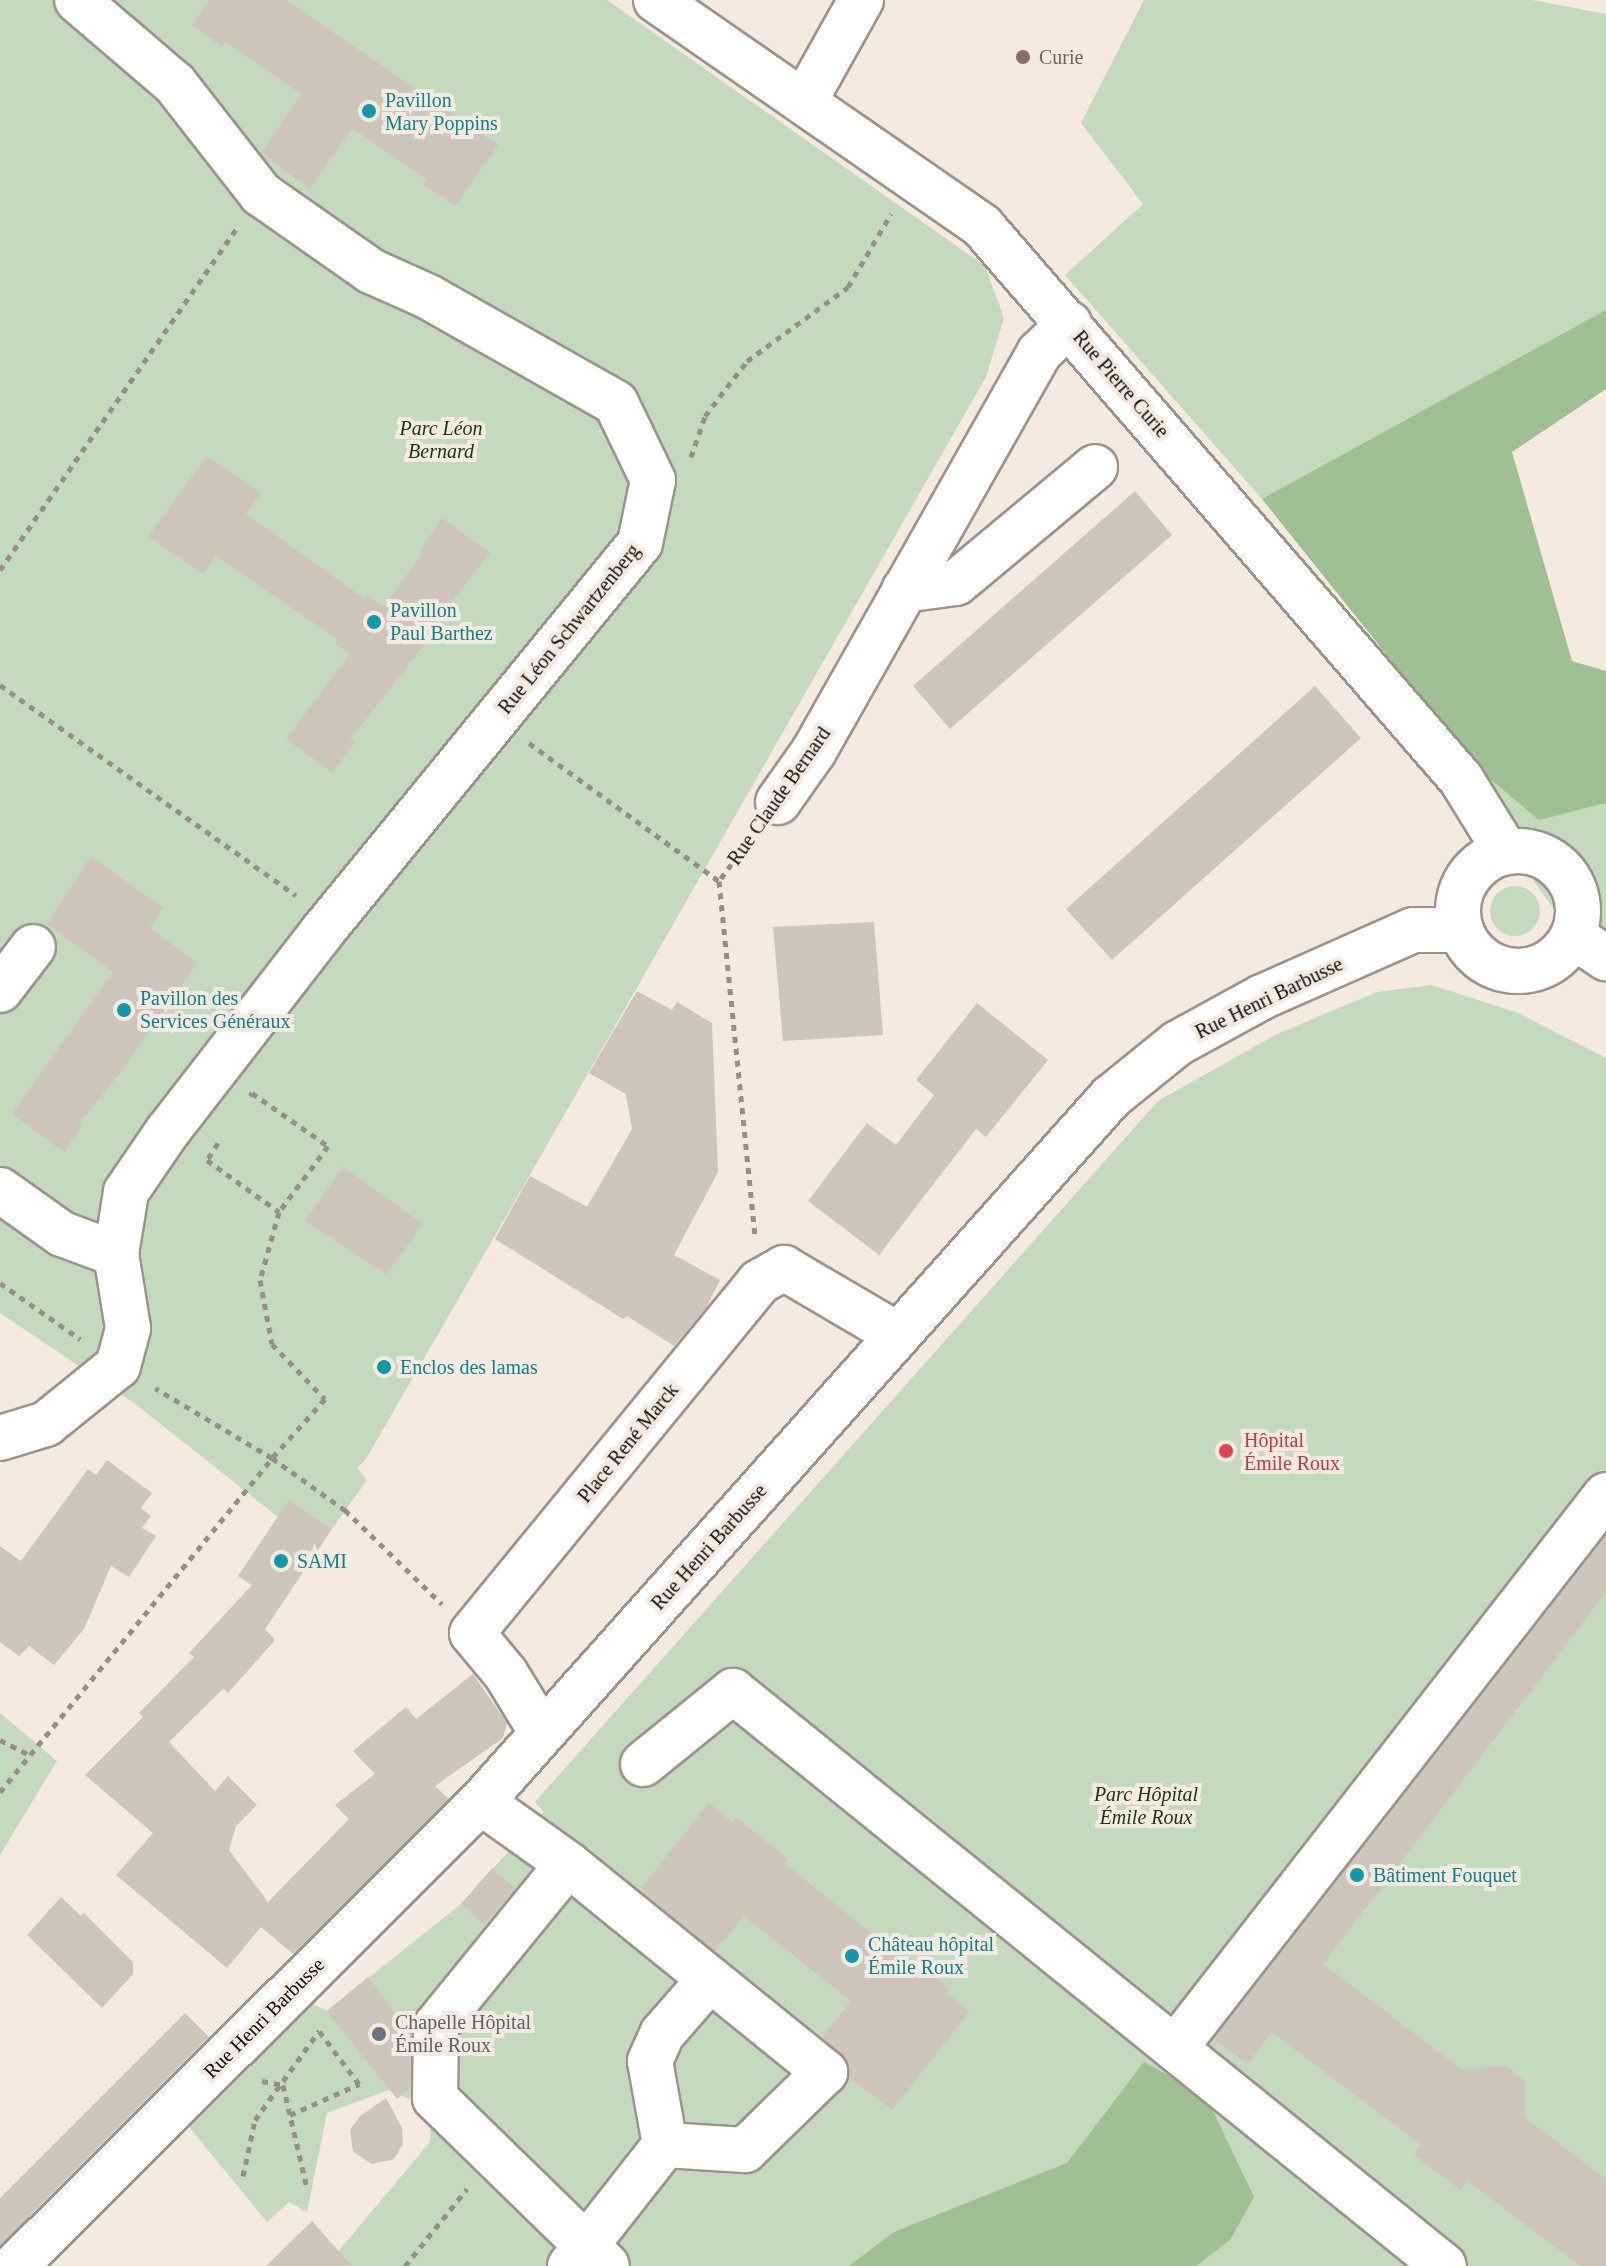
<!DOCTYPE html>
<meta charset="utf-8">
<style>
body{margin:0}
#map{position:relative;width:1606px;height:2266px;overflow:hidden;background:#f5eadf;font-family:Georgia,serif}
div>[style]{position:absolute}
.green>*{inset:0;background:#c3dabc}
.round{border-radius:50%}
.forest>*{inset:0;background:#9fc093}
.building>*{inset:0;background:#cec6ba}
.path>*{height:5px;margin-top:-2.5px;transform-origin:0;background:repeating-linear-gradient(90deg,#978f87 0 6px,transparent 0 12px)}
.roads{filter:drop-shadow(2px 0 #9d9389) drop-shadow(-2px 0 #9d9389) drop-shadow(0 2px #9d9389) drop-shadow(0 -2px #9d9389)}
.minor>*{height:44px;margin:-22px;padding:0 22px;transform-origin:22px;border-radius:22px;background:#fff}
.minor>.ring{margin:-22px;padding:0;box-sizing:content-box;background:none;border:44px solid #fff;border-radius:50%}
.dots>*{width:22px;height:22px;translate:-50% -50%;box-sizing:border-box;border:4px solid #f5eadf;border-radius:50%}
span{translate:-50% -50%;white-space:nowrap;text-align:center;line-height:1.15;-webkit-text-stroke:8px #f5eadf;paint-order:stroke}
.education-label{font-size:20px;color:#785e54}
.left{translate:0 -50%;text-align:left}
.culture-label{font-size:20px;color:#0d838f}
.street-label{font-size:20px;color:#0e0b07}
.park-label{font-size:20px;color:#183809;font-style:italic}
.health-label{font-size:20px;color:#be3a42}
.worship-label{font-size:20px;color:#5b616d}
</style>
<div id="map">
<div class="green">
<div style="clip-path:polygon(0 0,607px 0,985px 266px,1004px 318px,986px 377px,523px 1187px,366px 1459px,357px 1468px,367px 1480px,332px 1529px,290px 1501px,278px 1517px,134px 1403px,0 1313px)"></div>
<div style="clip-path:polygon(1144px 0,1532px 0,1606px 14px,1606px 314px,1262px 499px,1065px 275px,1143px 204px,1081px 123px)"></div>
<div style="clip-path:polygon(1606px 675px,1606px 967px,1573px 936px,1461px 779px)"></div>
<div class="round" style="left:1490px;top:886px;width:50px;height:50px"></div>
<div style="clip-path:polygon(1432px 985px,1518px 1013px,1606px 1058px,1606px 2266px,326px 2266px,430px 2142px,431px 2109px,389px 2090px,327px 2113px,307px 2212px,289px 2202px,267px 2222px,180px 2116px,311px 2003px,327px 2011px,461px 1904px,544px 1812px,535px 1802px,1158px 1101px,1277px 1034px,1377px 992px)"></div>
<div style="clip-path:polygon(0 1713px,57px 1761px,0 1855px)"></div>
</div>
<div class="forest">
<div style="clip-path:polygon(1606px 310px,1606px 389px,1512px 452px,1572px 661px,1606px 671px,1606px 803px,1539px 820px,1477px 768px,1262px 499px)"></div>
<div style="clip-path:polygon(1144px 2062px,1206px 2096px,1254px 2197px,1230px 2240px,1196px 2266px,849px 2266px,894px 2232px,1067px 2163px)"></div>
</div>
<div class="building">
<div style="clip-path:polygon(209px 0,286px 0,498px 145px,455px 206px,424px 185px,426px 179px,352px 128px,310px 189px,261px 153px,301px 94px,226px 42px,221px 46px,192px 25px)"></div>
<div style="clip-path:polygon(207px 456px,261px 493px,246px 514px,365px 599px,369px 597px,383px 607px,422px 554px,421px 549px,442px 518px,490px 553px,424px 637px,428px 640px,351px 738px,355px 742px,332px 772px,286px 739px,350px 654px,336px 644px,337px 639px,216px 556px,203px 574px,148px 537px)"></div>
<div style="clip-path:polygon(1135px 491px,1172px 535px,950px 729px,913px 686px)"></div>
<div style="clip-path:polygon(1315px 686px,1361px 738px,1112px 960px,1066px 909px)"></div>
<div style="clip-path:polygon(91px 856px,163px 908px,150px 928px,197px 963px,117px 1077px,80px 1122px,82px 1126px,64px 1152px,12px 1114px,113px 972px,47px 924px)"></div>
<div style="clip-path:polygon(874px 922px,883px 1035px,783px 1041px,773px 927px)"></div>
<div style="clip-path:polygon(637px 991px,672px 1010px,677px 1002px,712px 1023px,718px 1172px,674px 1255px,720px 1280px,706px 1308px,674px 1346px,627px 1316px,623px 1319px,495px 1239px,530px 1176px,587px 1207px,632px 1129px,626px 1094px,589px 1073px)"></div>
<div style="clip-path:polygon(977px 1003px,1048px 1060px,986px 1137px,976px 1129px,879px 1255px,808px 1201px,867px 1123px,896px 1145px,934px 1095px,916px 1080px)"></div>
<div style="clip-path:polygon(343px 1167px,423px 1224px,386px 1274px,305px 1221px)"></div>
<div style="clip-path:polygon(107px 1460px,152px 1493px,141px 1508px,151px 1516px,142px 1528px,156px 1536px,129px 1577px,111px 1566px,84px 1629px,54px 1665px,29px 1646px,19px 1656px,0 1642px,0 1546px,21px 1561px,88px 1469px,96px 1475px)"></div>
<div style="clip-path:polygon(289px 1500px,332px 1529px,265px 1629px,275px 1640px,228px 1693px,223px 1689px,169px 1742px,215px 1791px,228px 1776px,257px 1805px,236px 1826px,229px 1850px,268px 1902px,349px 1819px,335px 1805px,375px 1774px,353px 1751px,406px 1707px,416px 1719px,473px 1674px,507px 1723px,503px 1738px,435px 1786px,449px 1799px,293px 1954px,261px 1927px,227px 1968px,116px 1875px,153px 1833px,85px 1775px,143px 1717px,139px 1713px,194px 1657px,189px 1653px,252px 1585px,238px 1576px)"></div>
<div style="clip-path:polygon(1606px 1536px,1606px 1592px,1323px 1964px,1463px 2070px,1506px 2065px,1526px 2082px,1524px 2117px,1606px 2179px,1606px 2266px,1580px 2266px,1468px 2181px,1461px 2190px,1414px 2155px,1421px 2145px,1272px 2032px,1247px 2064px,1214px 2039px)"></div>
<div style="clip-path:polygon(709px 1803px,732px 1822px,737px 1818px,788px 1859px,784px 1863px,891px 1949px,894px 1945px,950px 1989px,947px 1993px,969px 2012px,892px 2110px,849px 2077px,848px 2063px,822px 2038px,851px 2001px,744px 1916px,715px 1951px,640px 1890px)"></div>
<div style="clip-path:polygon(492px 1868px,515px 1889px,484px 1925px,461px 1904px)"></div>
<div style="clip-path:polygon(61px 1897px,81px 1916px,84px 1913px,133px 1962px,133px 1974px,102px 2008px,27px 1935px)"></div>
<div style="clip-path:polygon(368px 1977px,411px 2034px,410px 2088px,397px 2099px,327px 2011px)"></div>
<div style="clip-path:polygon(185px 2013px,209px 2037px,0 2246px,0 2198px)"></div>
<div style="clip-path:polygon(386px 2098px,402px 2128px,403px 2144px,394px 2159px,372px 2164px,353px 2152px,350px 2130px,360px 2116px)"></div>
<div style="clip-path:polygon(312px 2221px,352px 2266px,266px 2266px)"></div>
</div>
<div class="path">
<div style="left:691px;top:457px;width:43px;rotate:-71.1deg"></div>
<div style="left:705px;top:416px;width:69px;rotate:-52.6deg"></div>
<div style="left:747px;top:361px;width:125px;rotate:-36.2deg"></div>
<div style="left:848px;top:287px;width:85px;rotate:-59.5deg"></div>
<div style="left:0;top:570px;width:415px;rotate:-55.3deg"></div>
<div style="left:0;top:685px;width:363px;rotate:35.4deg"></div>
<div style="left:529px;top:743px;width:235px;rotate:36deg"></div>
<div style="left:753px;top:835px;width:57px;rotate:126.5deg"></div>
<div style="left:719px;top:881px;width:357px;rotate:84.2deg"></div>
<div style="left:250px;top:1096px;width:4px;rotate:-56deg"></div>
<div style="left:252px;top:1093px;width:93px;rotate:34.9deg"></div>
<div style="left:328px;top:1146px;width:82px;rotate:126.6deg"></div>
<div style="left:218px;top:1143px;width:20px;rotate:123deg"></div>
<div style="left:207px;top:1160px;width:89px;rotate:35.8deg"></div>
<div style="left:279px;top:1212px;width:71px;rotate:105.6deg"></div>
<div style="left:260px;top:1280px;width:65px;rotate:79.4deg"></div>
<div style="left:272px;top:1344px;width:76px;rotate:46.1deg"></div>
<div style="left:325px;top:1399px;width:79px;rotate:131.9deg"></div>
<div style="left:272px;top:1458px;width:90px;rotate:35.5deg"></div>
<div style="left:345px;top:1510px;width:135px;rotate:44.1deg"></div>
<div style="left:0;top:1283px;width:98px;rotate:35deg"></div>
<div style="left:0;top:1740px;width:35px;rotate:27deg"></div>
<div style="left:0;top:1792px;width:431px;rotate:-50.8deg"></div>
<div style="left:272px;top:1458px;width:136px;rotate:-149.1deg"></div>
<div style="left:262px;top:2081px;width:21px;rotate:11deg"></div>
<div style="left:283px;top:2085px;width:102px;rotate:76.9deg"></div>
<div style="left:290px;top:2115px;width:76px;rotate:-24.2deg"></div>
<div style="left:359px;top:2084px;width:71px;rotate:-127deg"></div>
<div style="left:243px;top:2176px;width:57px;rotate:-77.9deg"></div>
<div style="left:255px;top:2120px;width:110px;rotate:-54.3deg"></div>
<div style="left:405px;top:2266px;width:99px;rotate:-51.2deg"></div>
</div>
<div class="roads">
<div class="minor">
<div style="left:656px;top:0;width:397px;rotate:34.7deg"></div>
<div style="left:982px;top:226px;width:732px;rotate:49.1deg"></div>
<div style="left:1461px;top:779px;width:86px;rotate:58.3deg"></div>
<div style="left:804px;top:102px;width:117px;rotate:-60.8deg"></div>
<div style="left:904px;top:590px;width:52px;rotate:-7.7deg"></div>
<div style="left:956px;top:583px;width:181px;rotate:-39.8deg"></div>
<div style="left:778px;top:802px;width:62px;rotate:-54.8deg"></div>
<div style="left:814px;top:751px;width:457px;rotate:-60.5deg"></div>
<div style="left:1039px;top:353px;width:42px;rotate:-44deg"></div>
<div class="ring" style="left:1458px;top:851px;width:76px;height:76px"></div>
<div style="left:1573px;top:936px;width:40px;rotate:34deg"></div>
<div style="left:0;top:990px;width:54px;rotate:-52.5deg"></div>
<div style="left:0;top:1190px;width:76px;rotate:35.4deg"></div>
<div style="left:62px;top:1234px;width:58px;rotate:20.3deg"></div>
<div style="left:0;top:1438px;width:48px;rotate:-16.9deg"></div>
<div style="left:46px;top:1424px;width:92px;rotate:-38.9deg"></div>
<div style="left:118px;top:1366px;width:39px;rotate:-75deg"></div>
<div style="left:128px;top:1328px;width:75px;rotate:-99.2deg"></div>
<div style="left:116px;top:1254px;width:63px;rotate:-80.8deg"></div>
<div style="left:126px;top:1192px;width:73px;rotate:-55.7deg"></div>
<div style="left:167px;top:1132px;width:253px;rotate:-52.2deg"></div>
<div style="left:322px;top:932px;width:502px;rotate:-50.73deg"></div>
<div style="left:640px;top:543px;width:64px;rotate:-78.3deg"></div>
<div style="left:653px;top:480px;width:85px;rotate:-115.7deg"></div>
<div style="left:616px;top:403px;width:215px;rotate:-150.5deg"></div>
<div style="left:429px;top:297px;width:64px;rotate:-155.9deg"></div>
<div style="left:371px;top:271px;width:134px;rotate:-145deg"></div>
<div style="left:261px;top:194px;width:140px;rotate:-128deg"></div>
<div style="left:175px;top:84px;width:129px;rotate:-139.4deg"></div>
<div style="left:542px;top:1733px;width:69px;rotate:-121.4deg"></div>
<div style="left:506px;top:1674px;width:53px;rotate:-129.7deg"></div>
<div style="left:472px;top:1633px;width:453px;rotate:-50.7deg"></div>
<div style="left:759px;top:1282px;width:29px;rotate:-29deg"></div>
<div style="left:784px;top:1268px;width:132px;rotate:30.4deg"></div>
<div style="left:643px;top:1764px;width:116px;rotate:-39deg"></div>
<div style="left:733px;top:1691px;width:914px;rotate:38.96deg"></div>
<div style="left:481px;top:1802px;width:107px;rotate:35.5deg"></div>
<div style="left:568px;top:1864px;width:209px;rotate:129.2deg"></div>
<div style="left:436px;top:2026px;width:72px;rotate:90.8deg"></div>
<div style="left:435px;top:2098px;width:240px;rotate:44.3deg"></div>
<div style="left:568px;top:1864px;width:331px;rotate:39deg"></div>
<div style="left:825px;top:2072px;width:112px;rotate:135.7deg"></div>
<div style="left:745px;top:2150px;width:80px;rotate:-176.4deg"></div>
<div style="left:665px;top:2145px;width:85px;rotate:-100.1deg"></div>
<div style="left:650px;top:2061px;width:30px;rotate:-66deg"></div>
<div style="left:662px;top:2034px;width:73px;rotate:-48.9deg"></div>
<div style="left:1175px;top:2048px;width:701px;rotate:-52.07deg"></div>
<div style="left:15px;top:2266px;width:658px;rotate:-44.88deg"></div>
<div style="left:481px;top:1802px;width:945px;rotate:-48.22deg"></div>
<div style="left:1111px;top:1097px;width:86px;rotate:-38.9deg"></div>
<div style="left:1178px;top:1043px;width:96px;rotate:-28.7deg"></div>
<div style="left:1262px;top:997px;width:165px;rotate:-23.9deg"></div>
<div style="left:1413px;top:930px;width:48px"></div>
<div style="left:570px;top:2266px;width:154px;rotate:-51.9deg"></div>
</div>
</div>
<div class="dots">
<div style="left:1023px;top:57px;background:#8d6e63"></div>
<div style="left:369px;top:111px;background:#0f9aa8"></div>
<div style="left:374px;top:622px;background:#0f9aa8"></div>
<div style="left:124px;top:1010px;background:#0f9aa8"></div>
<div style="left:384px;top:1367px;background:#0f9aa8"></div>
<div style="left:1226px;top:1451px;background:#e0444e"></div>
<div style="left:281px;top:1561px;background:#0f9aa8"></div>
<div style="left:1357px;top:1875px;background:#0f9aa8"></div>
<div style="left:852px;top:1956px;background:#0f9aa8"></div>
<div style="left:379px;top:2034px;background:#6b7280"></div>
</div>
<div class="education-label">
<span class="left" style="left:1039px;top:57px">Curie</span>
</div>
<div class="culture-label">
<span class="left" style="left:385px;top:112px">Pavillon<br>Mary Poppins</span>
<span class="left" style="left:390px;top:622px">Pavillon<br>Paul Barthez</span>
<span class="left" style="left:140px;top:1010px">Pavillon des<br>Services Généraux</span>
<span class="left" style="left:400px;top:1367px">Enclos des lamas</span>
<span class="left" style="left:297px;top:1561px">SAMI</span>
<span class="left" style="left:1373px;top:1875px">Bâtiment Fouquet</span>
<span class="left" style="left:868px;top:1956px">Château hôpital<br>Émile Roux</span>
</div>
<div class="street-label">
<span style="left:1121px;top:384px;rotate:49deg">Rue Pierre Curie</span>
<span style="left:569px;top:629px;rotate:-51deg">Rue Léon Schwartzenberg</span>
<span style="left:779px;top:796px;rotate:-55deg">Rue Claude Bernard</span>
<span style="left:1269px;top:998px;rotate:-26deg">Rue Henri Barbusse</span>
<span style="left:628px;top:1443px;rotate:-51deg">Place René Marck</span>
<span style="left:709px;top:1547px;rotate:-48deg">Rue Henri Barbusse</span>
<span style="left:264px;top:2018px;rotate:-45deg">Rue Henri Barbusse</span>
</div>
<div class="park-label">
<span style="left:441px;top:440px">Parc Léon<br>Bernard</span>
<span style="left:1146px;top:1806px">Parc Hôpital<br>Émile Roux</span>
</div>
<div class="health-label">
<span class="left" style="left:1244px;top:1452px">Hôpital<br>Émile Roux</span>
</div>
<div class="worship-label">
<span class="left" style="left:395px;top:2034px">Chapelle Hôpital<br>Émile Roux</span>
</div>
</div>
